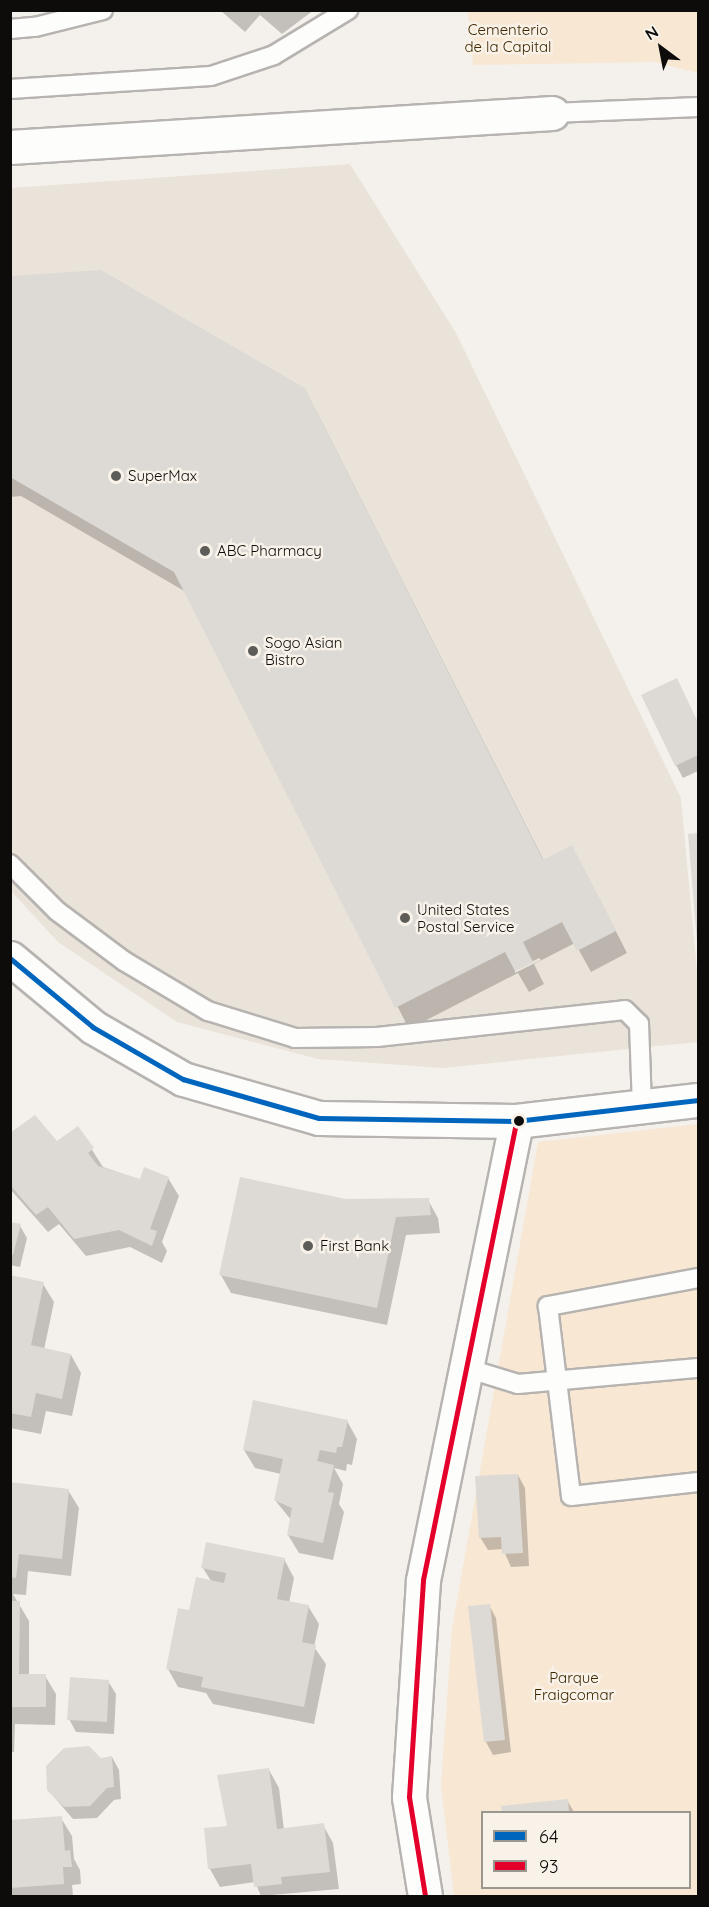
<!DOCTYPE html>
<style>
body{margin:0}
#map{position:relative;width:709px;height:1907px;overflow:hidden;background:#f4f1ec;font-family:Quicksand,sans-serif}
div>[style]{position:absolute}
.built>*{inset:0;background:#eae3d9}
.green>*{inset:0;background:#f7e7d3}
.shadow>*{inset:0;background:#0003}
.building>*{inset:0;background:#dddad6}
.roads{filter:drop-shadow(2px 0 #b6b3b0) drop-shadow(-2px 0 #b6b3b0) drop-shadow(0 2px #b6b3b0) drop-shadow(0 -2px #b6b3b0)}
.service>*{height:18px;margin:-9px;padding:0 9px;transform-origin:9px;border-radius:9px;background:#fdfdfc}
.minor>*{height:33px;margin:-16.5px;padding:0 16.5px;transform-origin:16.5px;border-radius:16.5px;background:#fdfdfc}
.tertiary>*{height:33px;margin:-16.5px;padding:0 16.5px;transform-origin:16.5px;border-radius:16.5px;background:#fdfdfc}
.bus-1>*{height:4.5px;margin:-2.25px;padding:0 2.25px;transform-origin:2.25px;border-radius:2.25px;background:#0065bd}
.bus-2>*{height:4.5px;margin:-2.25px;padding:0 2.25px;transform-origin:2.25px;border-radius:2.25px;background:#e4002b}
.dots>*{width:16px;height:16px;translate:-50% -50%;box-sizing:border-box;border:3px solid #f8f2e9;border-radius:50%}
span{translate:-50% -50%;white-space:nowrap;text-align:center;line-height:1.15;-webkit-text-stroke:5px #f8f2e9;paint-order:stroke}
.park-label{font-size:15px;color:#3f2700}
.poi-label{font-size:15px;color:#0e0c0a}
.left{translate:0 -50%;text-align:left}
.frame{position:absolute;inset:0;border:12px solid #0e0c0a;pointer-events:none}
.legend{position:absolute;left:481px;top:1811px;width:210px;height:78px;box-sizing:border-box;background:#f8f2e9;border:2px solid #9a9690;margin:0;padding:8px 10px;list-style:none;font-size:18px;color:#0e0c0a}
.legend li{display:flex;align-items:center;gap:12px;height:30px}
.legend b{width:30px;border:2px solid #9a9690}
.north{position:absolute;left:631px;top:18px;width:60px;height:60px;-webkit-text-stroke:4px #f8f2e9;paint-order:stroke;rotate:328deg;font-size:16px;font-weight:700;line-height:24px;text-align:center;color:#0e0c0a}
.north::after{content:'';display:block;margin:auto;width:21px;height:27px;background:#0e0c0a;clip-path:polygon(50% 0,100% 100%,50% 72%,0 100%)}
</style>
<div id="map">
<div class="built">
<div style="clip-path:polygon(350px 164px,456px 333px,681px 798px,698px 982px,698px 1042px,443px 1068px,318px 1059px,177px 1022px,58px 942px,11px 891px,11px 188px)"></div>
</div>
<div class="green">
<div style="clip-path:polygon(468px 11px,698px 11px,698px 73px,654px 62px,473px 65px)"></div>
<div style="clip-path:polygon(evenodd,698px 1124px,698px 1896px,454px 1896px,441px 1786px,452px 1629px,538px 1142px,698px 1124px,482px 1812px,690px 1812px,690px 1888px,482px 1888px,482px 1812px)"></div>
</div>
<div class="shadow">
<div style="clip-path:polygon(220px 10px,314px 10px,282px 34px,260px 15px,245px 32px)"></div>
<div style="clip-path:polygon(evenodd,10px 277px,317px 412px,544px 861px,584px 869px,627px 953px,591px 972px,575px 943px,534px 964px,544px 984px,529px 992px,518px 973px,409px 1029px,186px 592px,21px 496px,10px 497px,10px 277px,539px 958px,541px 960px,515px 973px,515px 970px,539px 958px)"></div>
<div style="clip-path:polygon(677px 680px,698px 723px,698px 771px,683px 778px,676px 765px)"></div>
<div style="clip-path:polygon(698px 834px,698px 944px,689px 835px)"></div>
<div style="clip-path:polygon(78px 1128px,103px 1167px,141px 1180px,168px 1178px,179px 1196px,162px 1242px,167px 1251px,162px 1263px,130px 1247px,86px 1256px,59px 1224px,48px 1232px,10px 1189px,10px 1135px,57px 1143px)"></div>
<div style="clip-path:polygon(428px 1200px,438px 1218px,440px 1233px,406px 1235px,387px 1325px,231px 1293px,221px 1275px,346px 1201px)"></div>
<div style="clip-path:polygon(10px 1223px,20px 1226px,27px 1238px,20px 1267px,10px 1265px)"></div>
<div style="clip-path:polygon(10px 1277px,43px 1284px,54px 1302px,44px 1350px,71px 1355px,81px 1373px,72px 1416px,46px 1411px,41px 1434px,10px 1428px)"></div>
<div style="clip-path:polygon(347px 1421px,357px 1439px,352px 1465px,347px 1464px,346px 1471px,334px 1468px,343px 1484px,339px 1504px,344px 1512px,333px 1560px,299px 1553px,288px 1535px,291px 1520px,275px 1500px,281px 1474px,255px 1468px,244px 1450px)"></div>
<div style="clip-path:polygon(518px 1475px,525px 1488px,529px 1566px,511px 1567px,503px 1549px,488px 1550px,480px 1537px)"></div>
<div style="clip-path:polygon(10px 1484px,68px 1490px,79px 1508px,71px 1576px,28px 1571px,26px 1595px,13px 1594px,29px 1621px,29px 1676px,45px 1676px,56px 1694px,55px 1725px,15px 1724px,14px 1752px,10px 1752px)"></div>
<div style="clip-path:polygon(284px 1559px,294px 1578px,289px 1603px,308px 1606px,319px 1624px,314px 1647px,326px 1664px,314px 1724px,213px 1704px,206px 1693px,178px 1687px,168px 1669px,190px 1612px,211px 1581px,203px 1568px)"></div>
<div style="clip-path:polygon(489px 1605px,496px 1618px,511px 1752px,493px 1755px,486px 1742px)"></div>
<div style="clip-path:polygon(108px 1681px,116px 1694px,114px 1734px,76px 1732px,69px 1719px)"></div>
<div style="clip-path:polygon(112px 1757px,119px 1770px,121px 1799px,114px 1800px,97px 1818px,73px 1819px,48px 1790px,100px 1760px)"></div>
<div style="clip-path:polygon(269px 1770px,279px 1788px,284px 1830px,323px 1825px,333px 1843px,339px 1889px,261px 1896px,255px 1882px,220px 1887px,210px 1869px,205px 1830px,229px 1827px)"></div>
<div style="clip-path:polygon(567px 1800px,574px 1812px,503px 1812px,503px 1807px)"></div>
<div style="clip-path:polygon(61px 1818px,72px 1836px,74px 1859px,80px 1870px,81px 1884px,72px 1885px,73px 1896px,10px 1896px,10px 1821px)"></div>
</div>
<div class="building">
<div style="clip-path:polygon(101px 270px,305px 388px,543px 860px,572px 845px,616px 931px,577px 951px,562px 922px,523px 942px,533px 962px,515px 971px,505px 952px,395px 1008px,174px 572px,10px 477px,10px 276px)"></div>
<div style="clip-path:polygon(677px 678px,698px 723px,698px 755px,675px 766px,641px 695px)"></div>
<div style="clip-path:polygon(698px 833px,698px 942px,697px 942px,688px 834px)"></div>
<div style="clip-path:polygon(35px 1115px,57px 1141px,78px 1126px,94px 1148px,88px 1153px,98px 1166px,140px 1179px,144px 1167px,169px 1177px,150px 1229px,157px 1231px,152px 1246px,119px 1230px,74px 1239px,48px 1207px,36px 1215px,10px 1185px,10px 1133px)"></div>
<div style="clip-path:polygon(240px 1177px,346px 1199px,429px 1198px,431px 1215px,396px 1217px,377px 1308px,219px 1275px)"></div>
<div style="clip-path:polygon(10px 1222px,21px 1224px,13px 1255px,10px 1254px)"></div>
<div style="clip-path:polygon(10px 1275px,44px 1282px,31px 1345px,71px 1354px,62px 1399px,36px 1393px,31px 1417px,10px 1413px)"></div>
<div style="clip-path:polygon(253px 1400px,348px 1420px,342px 1447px,337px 1447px,336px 1453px,320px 1450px,317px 1461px,334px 1465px,328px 1492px,334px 1493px,323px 1543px,287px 1535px,292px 1508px,274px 1500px,283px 1459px,243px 1450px)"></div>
<div style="clip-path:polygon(518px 1474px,523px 1553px,502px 1554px,501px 1537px,479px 1538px,475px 1476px)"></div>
<div style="clip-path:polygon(10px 1482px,69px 1489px,62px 1559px,19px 1554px,16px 1578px,10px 1577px)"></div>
<div style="clip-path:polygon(206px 1542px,285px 1558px,277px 1599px,309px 1605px,302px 1642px,316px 1645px,304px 1707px,201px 1687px,203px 1677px,166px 1669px,178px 1608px,189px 1610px,196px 1577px,224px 1583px,226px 1573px,201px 1568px)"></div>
<div style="clip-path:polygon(10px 1601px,20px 1601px,19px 1674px,46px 1674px,46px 1707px,10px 1707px)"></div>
<div style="clip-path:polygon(490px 1604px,505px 1740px,484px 1742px,468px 1606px)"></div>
<div style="clip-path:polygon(70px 1677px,109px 1680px,107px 1722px,67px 1720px)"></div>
<div style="clip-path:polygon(89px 1746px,101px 1758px,112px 1756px,114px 1787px,107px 1788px,90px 1806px,64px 1807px,47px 1790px,46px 1766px,64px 1748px)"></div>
<div style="clip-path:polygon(269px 1768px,277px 1829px,324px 1823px,330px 1872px,281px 1877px,282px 1884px,254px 1887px,251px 1864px,208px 1869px,204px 1828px,227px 1826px,217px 1775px)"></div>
<div style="clip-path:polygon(568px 1799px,569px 1812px,502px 1812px,501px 1806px)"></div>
<div style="clip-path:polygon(62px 1816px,65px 1851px,70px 1850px,72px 1867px,63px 1867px,64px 1884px,10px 1888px,10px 1820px)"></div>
</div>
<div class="roads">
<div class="service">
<div style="left:10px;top:29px;width:25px;rotate:-5deg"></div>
<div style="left:35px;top:27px;width:70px;rotate:-14deg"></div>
<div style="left:10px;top:89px;width:201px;rotate:-3.7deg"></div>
<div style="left:211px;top:76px;width:66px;rotate:-18.4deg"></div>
<div style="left:274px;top:55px;width:87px;rotate:-31.3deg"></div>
<div style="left:552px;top:113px;width:146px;rotate:-2.4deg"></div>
<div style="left:10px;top:864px;width:66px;rotate:45deg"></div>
<div style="left:57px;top:911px;width:84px;rotate:36.7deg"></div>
<div style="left:124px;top:961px;width:98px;rotate:30.8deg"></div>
<div style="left:208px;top:1011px;width:91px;rotate:17.2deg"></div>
<div style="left:295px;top:1038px;width:82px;rotate:-0.7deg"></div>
<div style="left:377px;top:1037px;width:249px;rotate:-6.2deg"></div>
<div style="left:625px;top:1010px;width:20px;rotate:45deg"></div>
<div style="left:639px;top:1024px;width:83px;rotate:87.9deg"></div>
<div style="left:698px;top:1278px;width:153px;rotate:169.4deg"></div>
<div style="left:548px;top:1306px;width:191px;rotate:83.1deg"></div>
<div style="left:571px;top:1496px;width:128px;rotate:-6.3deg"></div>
<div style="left:466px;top:1368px;width:54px;rotate:17.1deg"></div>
<div style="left:518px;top:1384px;width:181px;rotate:-5.1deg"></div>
</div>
<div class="minor">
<div style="left:10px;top:147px;width:543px;rotate:-3.59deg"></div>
<div style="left:425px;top:1896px;width:100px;rotate:-99.2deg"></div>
<div style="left:409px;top:1797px;width:217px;rotate:-86.3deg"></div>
<div style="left:423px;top:1580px;width:468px;rotate:-78.5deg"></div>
</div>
<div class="tertiary">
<div style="left:10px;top:958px;width:108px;rotate:39.7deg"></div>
<div style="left:93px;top:1027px;width:104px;rotate:30deg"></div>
<div style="left:183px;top:1079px;width:141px;rotate:16deg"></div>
<div style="left:319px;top:1118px;width:197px;rotate:0.9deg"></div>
<div style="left:516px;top:1121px;width:183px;rotate:-6.6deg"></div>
</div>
</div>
<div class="bus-1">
<div style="left:10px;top:958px;width:108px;rotate:39.7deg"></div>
<div style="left:93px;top:1027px;width:104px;rotate:30deg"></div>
<div style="left:183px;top:1079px;width:141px;rotate:16deg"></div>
<div style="left:319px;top:1118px;width:197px;rotate:0.9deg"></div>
<div style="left:516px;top:1121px;width:183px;rotate:-6.6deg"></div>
</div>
<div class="bus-2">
<div style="left:425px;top:1896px;width:100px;rotate:-99.2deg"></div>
<div style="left:409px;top:1797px;width:217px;rotate:-86.3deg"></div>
<div style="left:423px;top:1580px;width:468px;rotate:-78.5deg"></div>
</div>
<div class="dots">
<div style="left:116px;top:476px;background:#5e5c59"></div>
<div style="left:205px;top:551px;background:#5e5c59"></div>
<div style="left:253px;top:651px;background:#5e5c59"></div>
<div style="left:405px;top:918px;background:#5e5c59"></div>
<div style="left:519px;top:1121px;background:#0e0c0a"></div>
<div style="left:308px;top:1246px;background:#5e5c59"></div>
</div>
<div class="park-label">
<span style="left:508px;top:38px">Cementerio<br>de la Capital</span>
<span style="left:574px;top:1686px">Parque<br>Fraigcomar</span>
</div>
<div class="poi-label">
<span class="left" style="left:128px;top:476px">SuperMax</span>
<span class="left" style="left:217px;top:551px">ABC Pharmacy</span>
<span class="left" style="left:265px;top:651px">Sogo Asian<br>Bistro</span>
<span class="left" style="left:417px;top:918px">United States<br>Postal Service</span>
<span class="left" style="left:320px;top:1246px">First Bank</span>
</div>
<div class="frame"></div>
<ul class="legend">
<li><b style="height:8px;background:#0065bd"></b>64</li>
<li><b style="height:8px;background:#e4002b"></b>93</li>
</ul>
<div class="north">N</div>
</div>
